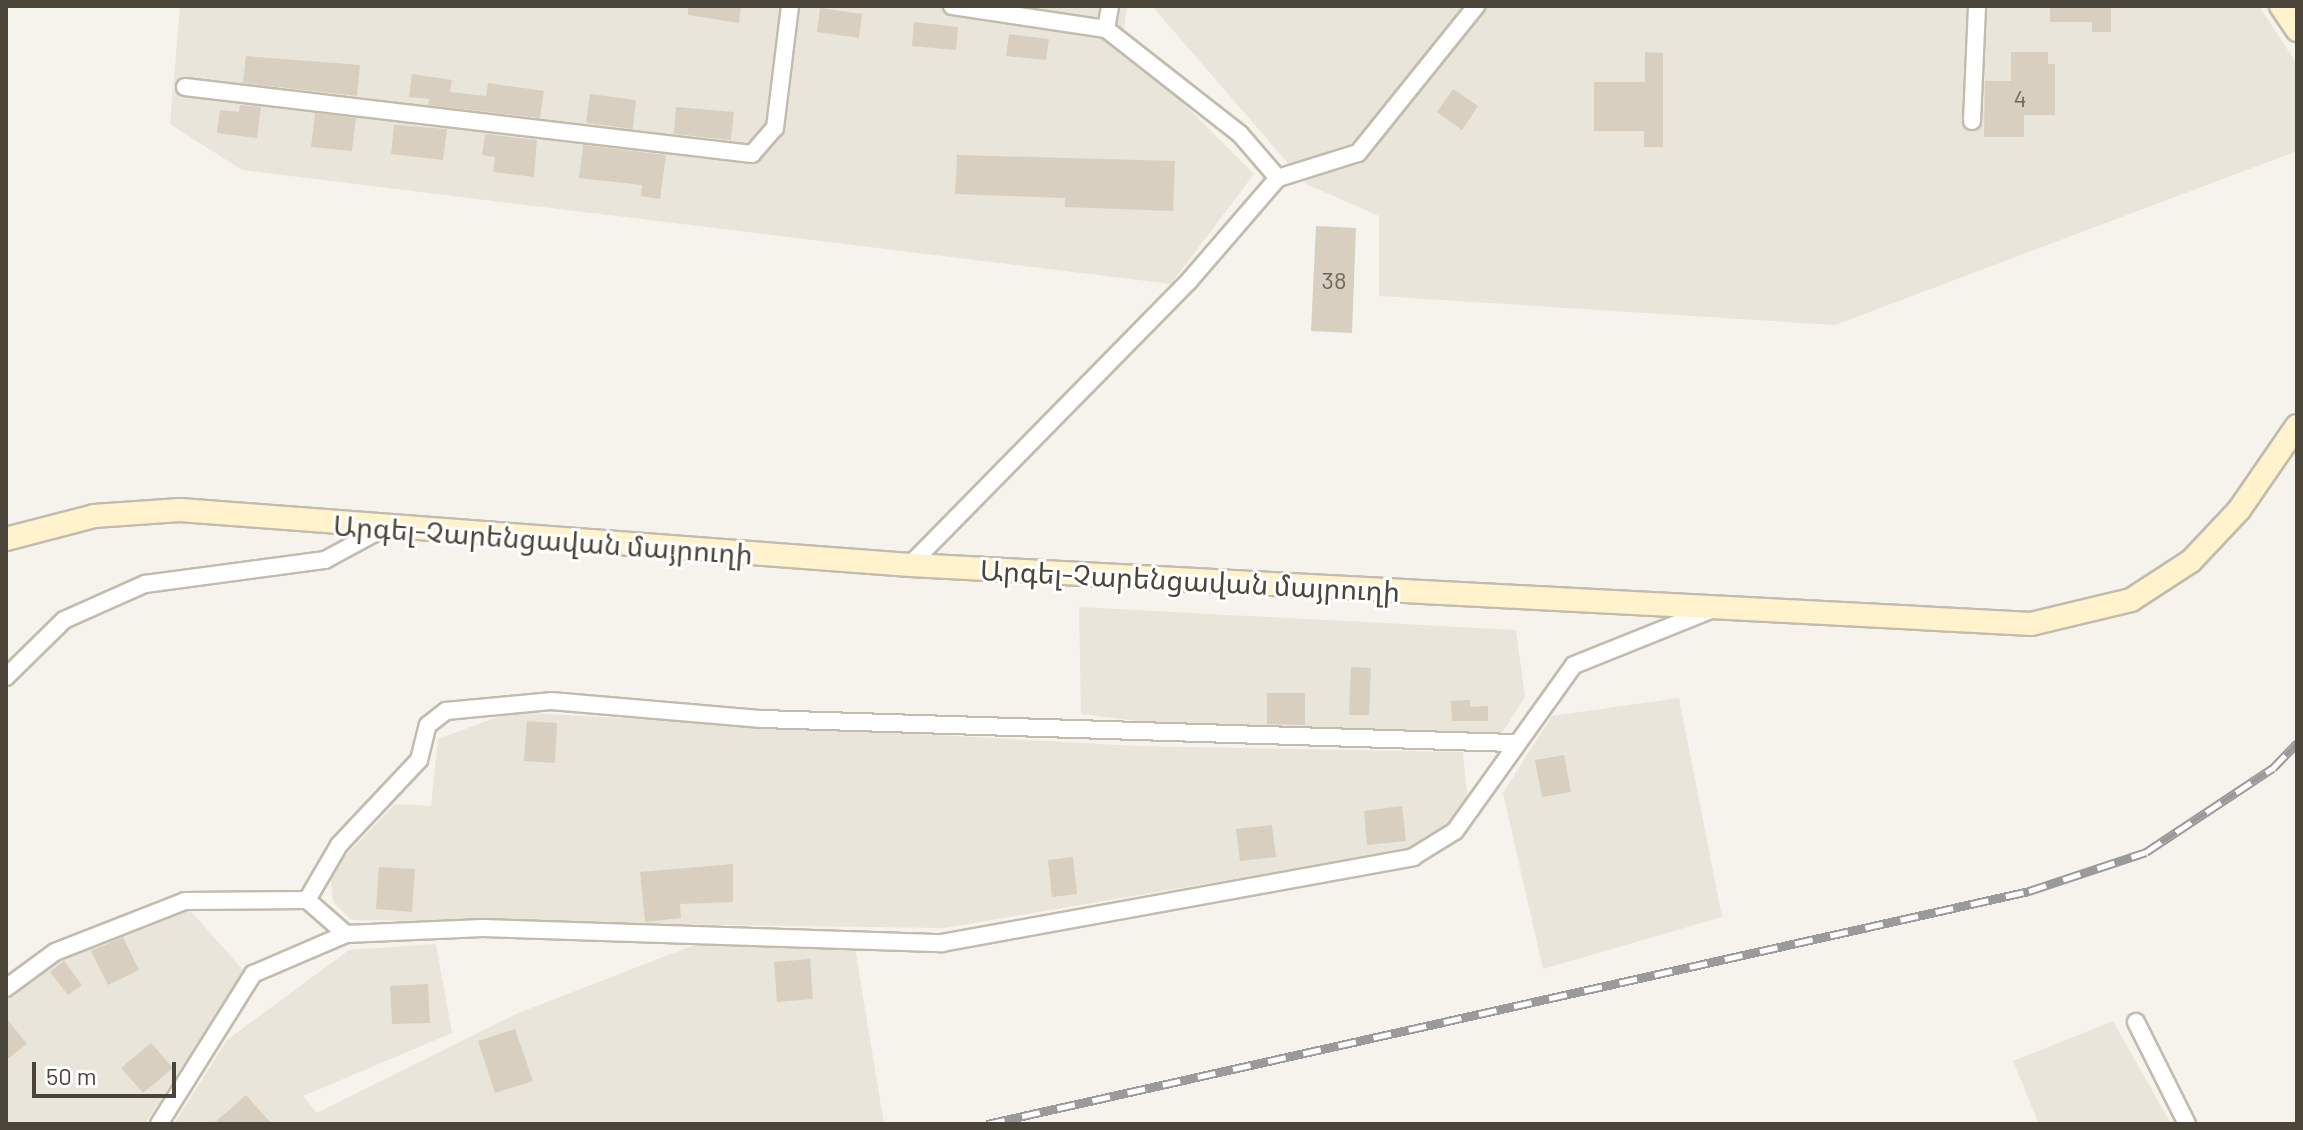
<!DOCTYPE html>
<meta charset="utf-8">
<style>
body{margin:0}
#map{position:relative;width:2303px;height:1130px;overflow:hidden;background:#f6f3ec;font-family:Barlow,"Noto Sans Armenian",sans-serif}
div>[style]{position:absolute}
.residential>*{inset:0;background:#eae5da}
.building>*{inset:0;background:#d8cfc1}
.roads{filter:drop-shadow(2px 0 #c2bbae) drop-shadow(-2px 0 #c2bbae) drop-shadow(0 2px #c2bbae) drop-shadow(0 -2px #c2bbae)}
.minor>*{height:16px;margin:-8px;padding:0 8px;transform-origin:8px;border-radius:8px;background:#fff}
.secondary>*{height:22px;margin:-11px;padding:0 11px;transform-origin:11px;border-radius:11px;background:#fff3cd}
.rail>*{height:9px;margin-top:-4.5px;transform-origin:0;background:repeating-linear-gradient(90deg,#fff 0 18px,#9a9a9a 0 36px);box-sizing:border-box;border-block:2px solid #9a9a9a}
span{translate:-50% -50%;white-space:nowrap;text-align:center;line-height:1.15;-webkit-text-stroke:6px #fff;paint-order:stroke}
.number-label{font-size:24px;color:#6e675b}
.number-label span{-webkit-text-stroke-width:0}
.street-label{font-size:28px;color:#4b4439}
.frame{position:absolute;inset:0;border:8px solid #4b4439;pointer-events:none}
.scale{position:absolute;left:32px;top:1062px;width:144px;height:36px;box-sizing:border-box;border:4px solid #4b4439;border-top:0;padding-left:10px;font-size:24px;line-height:28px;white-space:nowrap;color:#4b4439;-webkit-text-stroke:6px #fff;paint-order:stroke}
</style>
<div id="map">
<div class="residential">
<div style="clip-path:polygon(180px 6px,1127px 6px,1122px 42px,1254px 174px,1171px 284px,242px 170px,170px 124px)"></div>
<div style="clip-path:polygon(1152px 6px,2259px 6px,2297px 64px,2297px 151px,1835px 325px,1379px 296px,1379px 216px,1306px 184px)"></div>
<div style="clip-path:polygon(1079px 607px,1516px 630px,1525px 697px,1500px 736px,1248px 735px,1081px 714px)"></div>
<div style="clip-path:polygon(1679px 698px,1722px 917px,1543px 969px,1503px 793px,1552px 716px)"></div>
<div style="clip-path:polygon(511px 712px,1138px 746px,1463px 752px,1468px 804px,1418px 848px,944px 928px,351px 920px,333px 902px,330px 872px,395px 804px,431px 806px,438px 739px)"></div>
<div style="clip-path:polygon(188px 908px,244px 971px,145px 1124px,6px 1124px,6px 999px,64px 956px)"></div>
<div style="clip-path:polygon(707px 940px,855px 948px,884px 1124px,174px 1124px,227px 1040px,349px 950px,436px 944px,452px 1033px,303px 1096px,317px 1113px,516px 1014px)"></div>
<div style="clip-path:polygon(2113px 1021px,2171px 1124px,2039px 1124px,2013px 1061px)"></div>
</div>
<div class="building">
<div style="clip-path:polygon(688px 6px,741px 6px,739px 23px,688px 15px)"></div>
<div style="clip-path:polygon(2050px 6px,2111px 6px,2111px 32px,2092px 32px,2092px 22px,2050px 22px)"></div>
<div style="clip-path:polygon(820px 8px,862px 14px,859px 38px,817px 32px)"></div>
<div style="clip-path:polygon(914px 22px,958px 27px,956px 50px,912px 46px)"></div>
<div style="clip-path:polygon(1009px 34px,1049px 39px,1046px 60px,1006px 56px)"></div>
<div style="clip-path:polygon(1645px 52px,1663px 53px,1663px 147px,1644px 147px,1644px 131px,1594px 131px,1594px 82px,1645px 82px)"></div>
<div style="clip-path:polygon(2011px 52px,2048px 52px,2048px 64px,2055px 64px,2055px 115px,2024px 115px,2024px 137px,1984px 137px,1985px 81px,2011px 81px)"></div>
<div style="clip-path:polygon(246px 56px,360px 65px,357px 96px,243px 83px)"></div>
<div style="clip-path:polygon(412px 74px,452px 80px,450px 92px,486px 96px,488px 83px,544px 91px,540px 118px,428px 105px,429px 99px,409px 97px)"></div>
<div style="clip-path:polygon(1453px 89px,1478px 106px,1462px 130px,1437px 112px)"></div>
<div style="clip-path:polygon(590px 94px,636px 100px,633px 129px,586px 123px)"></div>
<div style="clip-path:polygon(240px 105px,261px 107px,257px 138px,217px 133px,220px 110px,239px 112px)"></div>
<div style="clip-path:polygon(676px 107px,734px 112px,731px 140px,674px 134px)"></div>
<div style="clip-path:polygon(315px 113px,356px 118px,352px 151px,311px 147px)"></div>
<div style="clip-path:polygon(394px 125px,447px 129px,443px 160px,391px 154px)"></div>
<div style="clip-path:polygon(485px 134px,537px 140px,534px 177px,493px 172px,495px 157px,482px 155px)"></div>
<div style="clip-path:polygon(583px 145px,666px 155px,660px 199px,641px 196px,642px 185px,579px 178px)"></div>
<div style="clip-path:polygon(957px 155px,1175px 161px,1173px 211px,1065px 207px,1065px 198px,955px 194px)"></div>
<div style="clip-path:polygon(1316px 226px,1356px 228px,1352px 333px,1311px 331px)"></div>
<div style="clip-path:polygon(1351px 667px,1371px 668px,1369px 715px,1349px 715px)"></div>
<div style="clip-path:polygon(1267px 693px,1305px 693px,1305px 725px,1267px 724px)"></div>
<div style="clip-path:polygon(1470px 700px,1470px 707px,1488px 706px,1488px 721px,1452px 721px,1451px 701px)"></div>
<div style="clip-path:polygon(527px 721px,557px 723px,555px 763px,524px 761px)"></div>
<div style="clip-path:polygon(1564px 755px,1571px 792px,1542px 797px,1535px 760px)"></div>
<div style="clip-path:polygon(1402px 806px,1406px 841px,1367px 845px,1364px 811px)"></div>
<div style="clip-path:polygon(1272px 825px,1276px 857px,1240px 861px,1236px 829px)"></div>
<div style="clip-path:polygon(1073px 857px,1077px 894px,1052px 897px,1048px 860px)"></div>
<div style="clip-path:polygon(733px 864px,733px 902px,680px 904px,681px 918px,645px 922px,640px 872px)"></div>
<div style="clip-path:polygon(379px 867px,415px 869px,412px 912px,376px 909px)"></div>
<div style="clip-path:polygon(123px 937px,139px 970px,108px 985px,91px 951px)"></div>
<div style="clip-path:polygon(810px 959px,813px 999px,777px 1002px,774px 962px)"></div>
<div style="clip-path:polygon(64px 961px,82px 985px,68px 995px,50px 972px)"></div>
<div style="clip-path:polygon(428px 984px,430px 1023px,392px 1024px,390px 986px)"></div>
<div style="clip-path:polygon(6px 1018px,27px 1044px,6px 1060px)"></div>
<div style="clip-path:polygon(515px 1029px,533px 1081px,495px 1093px,478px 1041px)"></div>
<div style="clip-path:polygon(151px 1043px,173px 1068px,143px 1093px,121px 1068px)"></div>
<div style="clip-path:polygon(246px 1095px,272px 1124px,213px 1124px)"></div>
</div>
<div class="roads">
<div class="minor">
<div style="left:952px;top:6px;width:156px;rotate:8.5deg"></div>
<div style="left:1106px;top:29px;width:170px;rotate:38.1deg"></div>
<div style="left:1240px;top:134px;width:58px;rotate:49.2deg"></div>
<div style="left:1106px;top:29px;width:23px;rotate:-80deg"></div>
<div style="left:185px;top:87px;width:571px;rotate:6.74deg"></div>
<div style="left:752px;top:154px;width:35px;rotate:-49deg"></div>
<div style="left:775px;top:128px;width:123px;rotate:-83deg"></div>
<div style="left:1972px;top:121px;width:115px;rotate:-87.5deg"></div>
<div style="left:910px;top:565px;width:398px;rotate:-45.5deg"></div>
<div style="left:1189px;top:281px;width:136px;rotate:-49.2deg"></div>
<div style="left:1278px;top:178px;width:84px;rotate:-17.4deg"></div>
<div style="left:1358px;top:153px;width:189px;rotate:-51.2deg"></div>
<div style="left:6px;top:677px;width:81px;rotate:-44.5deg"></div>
<div style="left:64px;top:620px;width:89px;rotate:-24deg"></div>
<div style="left:145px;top:584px;width:182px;rotate:-7.6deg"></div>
<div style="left:325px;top:560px;width:65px;rotate:-28.5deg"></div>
<div style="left:307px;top:900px;width:64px;rotate:-59.8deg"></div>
<div style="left:339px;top:845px;width:117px;rotate:-46.7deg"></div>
<div style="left:419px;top:760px;width:36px;rotate:-76deg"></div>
<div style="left:428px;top:725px;width:23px;rotate:-38deg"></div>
<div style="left:446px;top:711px;width:105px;rotate:-5.4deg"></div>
<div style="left:551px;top:701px;width:212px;rotate:4.9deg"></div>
<div style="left:762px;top:719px;width:752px;rotate:1.83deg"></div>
<div style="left:6px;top:988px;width:61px;rotate:-36.3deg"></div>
<div style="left:55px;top:952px;width:140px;rotate:-21.4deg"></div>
<div style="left:185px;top:901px;width:122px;rotate:-0.5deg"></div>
<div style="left:307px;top:900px;width:52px;rotate:41.1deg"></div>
<div style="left:2136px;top:1022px;width:114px;rotate:63.4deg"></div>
<div style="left:159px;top:1124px;width:177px;rotate:-57.9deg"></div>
<div style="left:253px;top:974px;width:101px;rotate:-23.3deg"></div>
<div style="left:346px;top:934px;width:137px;rotate:-2.5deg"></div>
<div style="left:483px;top:928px;width:459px;rotate:1.9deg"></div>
<div style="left:942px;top:943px;width:479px;rotate:-10.3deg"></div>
<div style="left:1413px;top:857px;width:49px;rotate:-31.8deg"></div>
<div style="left:1455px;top:831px;width:204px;rotate:-54.4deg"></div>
<div style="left:1574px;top:665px;width:148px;rotate:-21.9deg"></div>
</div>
<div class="secondary">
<div style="left:2281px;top:6px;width:29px;rotate:56deg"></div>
<div style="left:6px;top:539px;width:91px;rotate:-14.6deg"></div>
<div style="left:94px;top:516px;width:86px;rotate:-4deg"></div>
<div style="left:180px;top:510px;width:732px;rotate:4.31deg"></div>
<div style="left:910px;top:565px;width:1123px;rotate:3.01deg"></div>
<div style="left:2031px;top:624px;width:103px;rotate:-13.5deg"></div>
<div style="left:2131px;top:600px;width:72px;rotate:-33deg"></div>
<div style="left:2191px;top:561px;width:70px;rotate:-46.7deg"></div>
<div style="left:2239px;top:510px;width:102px;rotate:-55.4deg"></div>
</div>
</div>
<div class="rail">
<div style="left:987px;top:1124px;width:1068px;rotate:-12.6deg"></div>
<div style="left:2029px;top:891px;width:123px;rotate:-18.4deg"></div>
<div style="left:2146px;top:852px;width:152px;rotate:-33.5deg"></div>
<div style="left:2273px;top:768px;width:35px;rotate:-46deg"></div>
</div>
<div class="number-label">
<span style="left:2020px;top:98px">4</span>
<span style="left:1334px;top:280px">38</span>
</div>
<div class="street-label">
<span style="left:543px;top:539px;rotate:4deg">Արգել-Չարենցավան մայրուղի</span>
<span style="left:1190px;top:580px;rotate:3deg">Արգել-Չարենցավան մայրուղի</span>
</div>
<div class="frame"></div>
<div class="scale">50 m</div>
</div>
